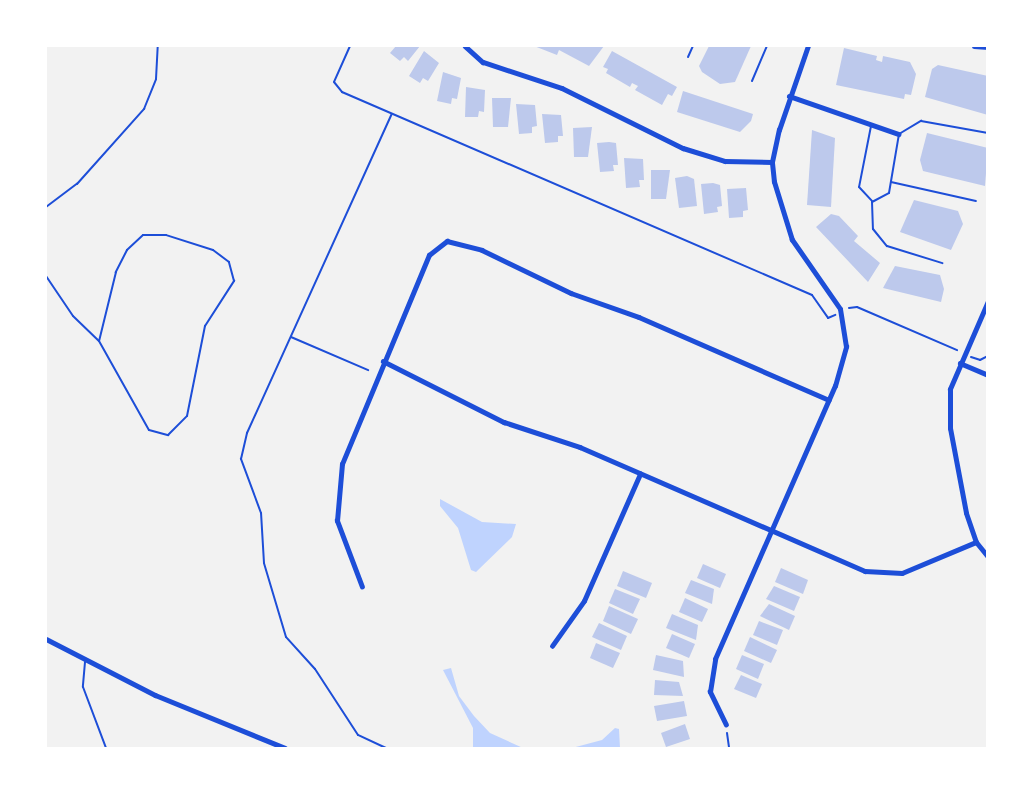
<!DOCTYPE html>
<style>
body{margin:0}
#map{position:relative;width:1033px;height:794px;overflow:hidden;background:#f2f2f2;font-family:"PT Sans Narrow",sans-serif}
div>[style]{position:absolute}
.water>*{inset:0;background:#bfd3fe}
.building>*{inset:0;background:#bdc9ec}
.path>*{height:2px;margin:-1px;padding:0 1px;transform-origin:1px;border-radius:1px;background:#1d4ed8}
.service>*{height:2px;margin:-1px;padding:0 1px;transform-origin:1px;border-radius:1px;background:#1d4ed8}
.minor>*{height:4.5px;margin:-2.25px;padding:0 2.25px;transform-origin:2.25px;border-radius:2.25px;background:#1d4ed8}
.tertiary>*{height:5px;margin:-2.5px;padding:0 2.5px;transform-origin:2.5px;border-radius:2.5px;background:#1d4ed8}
span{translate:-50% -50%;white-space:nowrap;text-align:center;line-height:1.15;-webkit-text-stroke:5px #fff;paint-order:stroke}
.frame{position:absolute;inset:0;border:47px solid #fff;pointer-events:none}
</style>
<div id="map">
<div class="water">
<div style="clip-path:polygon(440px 499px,482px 522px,516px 524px,512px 537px,476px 572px,471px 570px,458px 528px,440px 506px)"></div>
<div style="clip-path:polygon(451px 668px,459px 696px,474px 716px,490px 733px,523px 748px,473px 748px,473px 728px,443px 670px)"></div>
<div style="clip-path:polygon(615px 728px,619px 729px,620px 748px,572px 748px,602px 740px)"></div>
</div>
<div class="building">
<div style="clip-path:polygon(396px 46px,420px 46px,408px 61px,404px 57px,400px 61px,390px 53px)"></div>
<div style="clip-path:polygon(534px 46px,604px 46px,589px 66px,559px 50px,557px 55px)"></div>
<div style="clip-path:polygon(709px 46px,751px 46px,735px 82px,720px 84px,702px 72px,699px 66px)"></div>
<div style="clip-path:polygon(844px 48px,877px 56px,876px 60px,882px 62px,883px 56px,910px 62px,916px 74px,911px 95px,905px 94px,904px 99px,836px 85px)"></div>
<div style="clip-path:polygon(424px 51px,439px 63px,428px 81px,423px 78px,420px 83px,409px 76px)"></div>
<div style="clip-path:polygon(612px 51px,677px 87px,672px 96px,668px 94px,662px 105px,635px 90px,638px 86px,632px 83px,630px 87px,606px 73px,608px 69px,603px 67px)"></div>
<div style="clip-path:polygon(938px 65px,988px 76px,988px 115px,925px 97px,932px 69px)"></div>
<div style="clip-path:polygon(443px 72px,461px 78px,457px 99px,452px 98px,451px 104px,437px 101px)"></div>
<div style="clip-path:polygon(466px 87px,485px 90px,484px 112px,479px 111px,478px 117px,465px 117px)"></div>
<div style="clip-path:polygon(683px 91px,753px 114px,751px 121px,740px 132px,677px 112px)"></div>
<div style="clip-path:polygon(492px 98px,511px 98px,508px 127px,493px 127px)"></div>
<div style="clip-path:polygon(516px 104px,535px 105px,537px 126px,532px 127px,532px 133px,519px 134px)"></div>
<div style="clip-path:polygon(542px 114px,561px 115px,563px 136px,558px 136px,558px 142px,545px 143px)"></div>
<div style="clip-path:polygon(592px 127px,588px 157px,574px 157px,573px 128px)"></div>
<div style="clip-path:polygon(812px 130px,835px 138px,831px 207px,807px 205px)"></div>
<div style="clip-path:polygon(927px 133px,988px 148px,985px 186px,923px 171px,920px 160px)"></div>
<div style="clip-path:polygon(609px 142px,616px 143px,618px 165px,613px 165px,614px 171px,600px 172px,597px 143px)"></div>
<div style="clip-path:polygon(624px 158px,643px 159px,644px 180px,639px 180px,640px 187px,626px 188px)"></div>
<div style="clip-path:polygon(651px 170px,670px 170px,666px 199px,651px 199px)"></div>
<div style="clip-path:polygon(687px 176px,694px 179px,697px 206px,679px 208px,675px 178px)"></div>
<div style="clip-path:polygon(713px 183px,720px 185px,722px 206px,717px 207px,718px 212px,704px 214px,701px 184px)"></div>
<div style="clip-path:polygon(746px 188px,748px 210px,743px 211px,743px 217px,729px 218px,727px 189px)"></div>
<div style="clip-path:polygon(914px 200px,958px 211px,963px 224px,951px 250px,900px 232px)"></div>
<div style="clip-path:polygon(831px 214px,839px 216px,858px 236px,854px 241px,880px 263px,868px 282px,816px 227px)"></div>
<div style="clip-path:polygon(895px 266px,940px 275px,944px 289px,941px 302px,883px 288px)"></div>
<div style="clip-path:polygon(703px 564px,726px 574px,720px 588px,697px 578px)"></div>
<div style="clip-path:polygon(781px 568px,808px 580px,803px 594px,775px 582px)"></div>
<div style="clip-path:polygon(623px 571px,652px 583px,646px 598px,617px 586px)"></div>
<div style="clip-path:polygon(691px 580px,714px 589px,712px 604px,685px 593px)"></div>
<div style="clip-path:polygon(774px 586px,800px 597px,794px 611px,766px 599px)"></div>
<div style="clip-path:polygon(615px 589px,640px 599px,633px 614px,609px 603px)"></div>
<div style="clip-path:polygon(685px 598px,708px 609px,702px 622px,679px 612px)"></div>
<div style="clip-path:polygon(769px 604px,795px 616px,789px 630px,760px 616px)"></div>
<div style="clip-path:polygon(609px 606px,638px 619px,631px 634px,603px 621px)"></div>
<div style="clip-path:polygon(672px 614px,698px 625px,696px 640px,666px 628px)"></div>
<div style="clip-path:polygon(759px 621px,783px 630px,777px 645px,753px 635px)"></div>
<div style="clip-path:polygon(599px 623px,627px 636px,621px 650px,592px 637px)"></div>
<div style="clip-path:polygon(672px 634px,695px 644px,689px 658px,666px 648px)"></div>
<div style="clip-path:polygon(750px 637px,777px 650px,771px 663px,744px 651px)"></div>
<div style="clip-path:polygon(596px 643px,620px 653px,613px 668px,590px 658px)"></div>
<div style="clip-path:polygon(656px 655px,683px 661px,684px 677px,653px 670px)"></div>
<div style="clip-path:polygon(742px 655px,764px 664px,758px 679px,736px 669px)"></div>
<div style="clip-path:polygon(741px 675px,762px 684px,756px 698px,734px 689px)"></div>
<div style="clip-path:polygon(655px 680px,679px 682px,683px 696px,654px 695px)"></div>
<div style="clip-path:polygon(684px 701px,687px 716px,657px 721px,654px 706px)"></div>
<div style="clip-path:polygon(685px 724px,690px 739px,666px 747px,661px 733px)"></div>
</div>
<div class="path">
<div style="left:350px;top:46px;width:39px;rotate:114deg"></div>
<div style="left:334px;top:82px;width:13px;rotate:51deg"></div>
<div style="left:342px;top:92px;width:512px;rotate:23.36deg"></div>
<div style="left:812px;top:295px;width:28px;rotate:55deg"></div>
<div style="left:828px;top:318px;width:8px;rotate:-23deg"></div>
<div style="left:849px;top:308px;width:8px;rotate:-7deg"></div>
<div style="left:857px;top:307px;width:109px;rotate:23.3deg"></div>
<div style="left:291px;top:337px;width:84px;rotate:23.2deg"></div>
<div style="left:971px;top:357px;width:9px;rotate:18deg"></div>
<div style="left:980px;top:360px;width:9px;rotate:-27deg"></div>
<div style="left:727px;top:733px;width:15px;rotate:82deg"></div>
<div style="left:386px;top:748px;width:31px;rotate:-155deg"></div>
<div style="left:358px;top:735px;width:79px;rotate:-123.1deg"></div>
<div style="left:315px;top:669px;width:43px;rotate:-132.2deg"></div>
<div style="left:286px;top:637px;width:77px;rotate:-106.6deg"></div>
<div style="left:264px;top:563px;width:50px;rotate:-93.4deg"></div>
<div style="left:261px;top:513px;width:58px;rotate:-110.3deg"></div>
<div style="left:241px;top:459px;width:27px;rotate:-77deg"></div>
<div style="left:247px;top:433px;width:350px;rotate:-65.6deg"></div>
</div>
<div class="service">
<div style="left:688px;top:57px;width:12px;rotate:-66deg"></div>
<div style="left:752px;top:81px;width:38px;rotate:-67deg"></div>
<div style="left:871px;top:126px;width:62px;rotate:101.1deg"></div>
<div style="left:859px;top:187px;width:19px;rotate:47deg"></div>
<div style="left:891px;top:182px;width:87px;rotate:12.6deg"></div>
<div style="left:872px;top:202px;width:19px;rotate:-28deg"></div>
<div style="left:889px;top:193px;width:60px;rotate:-80.4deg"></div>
<div style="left:899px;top:134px;width:26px;rotate:-31deg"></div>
<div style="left:921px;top:121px;width:68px;rotate:10.2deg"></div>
<div style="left:872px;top:202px;width:27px;rotate:88deg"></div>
<div style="left:873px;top:229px;width:22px;rotate:51deg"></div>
<div style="left:887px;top:246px;width:58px;rotate:17.2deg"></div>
<div style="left:46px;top:207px;width:39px;rotate:-37deg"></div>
<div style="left:77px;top:184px;width:101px;rotate:-48.2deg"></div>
<div style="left:144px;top:109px;width:32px;rotate:-68deg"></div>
<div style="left:156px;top:79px;width:33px;rotate:-87deg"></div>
<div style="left:46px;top:276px;width:48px;rotate:56deg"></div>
<div style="left:73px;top:316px;width:36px;rotate:44deg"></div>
<div style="left:99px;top:341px;width:102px;rotate:60.7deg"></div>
<div style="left:149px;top:430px;width:20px;rotate:15deg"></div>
<div style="left:168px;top:435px;width:27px;rotate:-45deg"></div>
<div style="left:187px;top:416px;width:92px;rotate:-78.7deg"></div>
<div style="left:205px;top:326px;width:54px;rotate:-57.2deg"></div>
<div style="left:234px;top:281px;width:20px;rotate:-105deg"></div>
<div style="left:229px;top:262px;width:20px;rotate:-143deg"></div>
<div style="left:213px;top:250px;width:49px;rotate:-162.3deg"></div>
<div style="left:166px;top:235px;width:23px;rotate:180deg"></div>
<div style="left:143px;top:235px;width:22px;rotate:137deg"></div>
<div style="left:127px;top:250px;width:25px;rotate:117deg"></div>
<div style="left:116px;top:272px;width:71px;rotate:103.8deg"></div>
<div style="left:85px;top:662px;width:25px;rotate:95deg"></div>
<div style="left:83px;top:687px;width:65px;rotate:69.3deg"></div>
</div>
<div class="minor">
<div style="left:465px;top:46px;width:24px;rotate:42deg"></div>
<div style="left:483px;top:62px;width:83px;rotate:18.2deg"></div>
<div style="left:562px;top:88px;width:135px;rotate:26.4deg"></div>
<div style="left:683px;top:148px;width:44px;rotate:17.2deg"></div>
<div style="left:725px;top:161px;width:47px;rotate:1.2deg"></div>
<div style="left:974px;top:46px;width:14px;rotate:4deg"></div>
<div style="left:789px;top:96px;width:116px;rotate:19.1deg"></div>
<div style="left:383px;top:361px;width:136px;rotate:26.8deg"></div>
<div style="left:504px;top:422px;width:80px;rotate:18.2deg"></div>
<div style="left:580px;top:447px;width:311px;rotate:23.5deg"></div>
<div style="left:865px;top:571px;width:37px;rotate:3deg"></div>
<div style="left:902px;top:573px;width:80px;rotate:-22.7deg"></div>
<div style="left:960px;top:363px;width:30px;rotate:23deg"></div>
<div style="left:362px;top:587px;width:71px;rotate:-110.7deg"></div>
<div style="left:337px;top:521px;width:57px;rotate:-85deg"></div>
<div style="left:342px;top:464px;width:226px;rotate:-67.4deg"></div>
<div style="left:429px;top:255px;width:23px;rotate:-38deg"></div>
<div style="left:447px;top:241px;width:36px;rotate:14deg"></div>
<div style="left:482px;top:250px;width:99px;rotate:25.8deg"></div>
<div style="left:571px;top:293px;width:72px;rotate:19.4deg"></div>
<div style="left:639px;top:317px;width:207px;rotate:23.6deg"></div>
<div style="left:552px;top:646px;width:55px;rotate:-54.6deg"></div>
<div style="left:584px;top:601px;width:139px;rotate:-66.2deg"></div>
<div style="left:726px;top:725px;width:37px;rotate:-116deg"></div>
<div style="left:710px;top:692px;width:33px;rotate:-81deg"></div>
<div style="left:715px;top:659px;width:298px;rotate:-66.3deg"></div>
<div style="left:835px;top:386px;width:41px;rotate:-74.2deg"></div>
<div style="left:846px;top:347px;width:38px;rotate:-99deg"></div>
<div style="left:840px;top:309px;width:84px;rotate:-124.8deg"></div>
<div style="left:792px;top:240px;width:61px;rotate:-107.2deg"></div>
<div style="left:774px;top:182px;width:20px;rotate:-96deg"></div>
<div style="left:772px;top:162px;width:33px;rotate:-78deg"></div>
<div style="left:779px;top:130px;width:89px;rotate:-71deg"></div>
</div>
<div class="tertiary">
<div style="left:988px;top:301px;width:96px;rotate:113.4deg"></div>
<div style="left:950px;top:389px;width:39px;rotate:90deg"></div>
<div style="left:950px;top:428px;width:86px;rotate:79.3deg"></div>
<div style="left:966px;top:513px;width:31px;rotate:71deg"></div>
<div style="left:976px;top:542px;width:19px;rotate:51deg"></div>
<div style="left:46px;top:639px;width:123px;rotate:27.2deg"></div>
<div style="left:155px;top:695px;width:140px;rotate:22.2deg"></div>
</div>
<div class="frame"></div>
</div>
